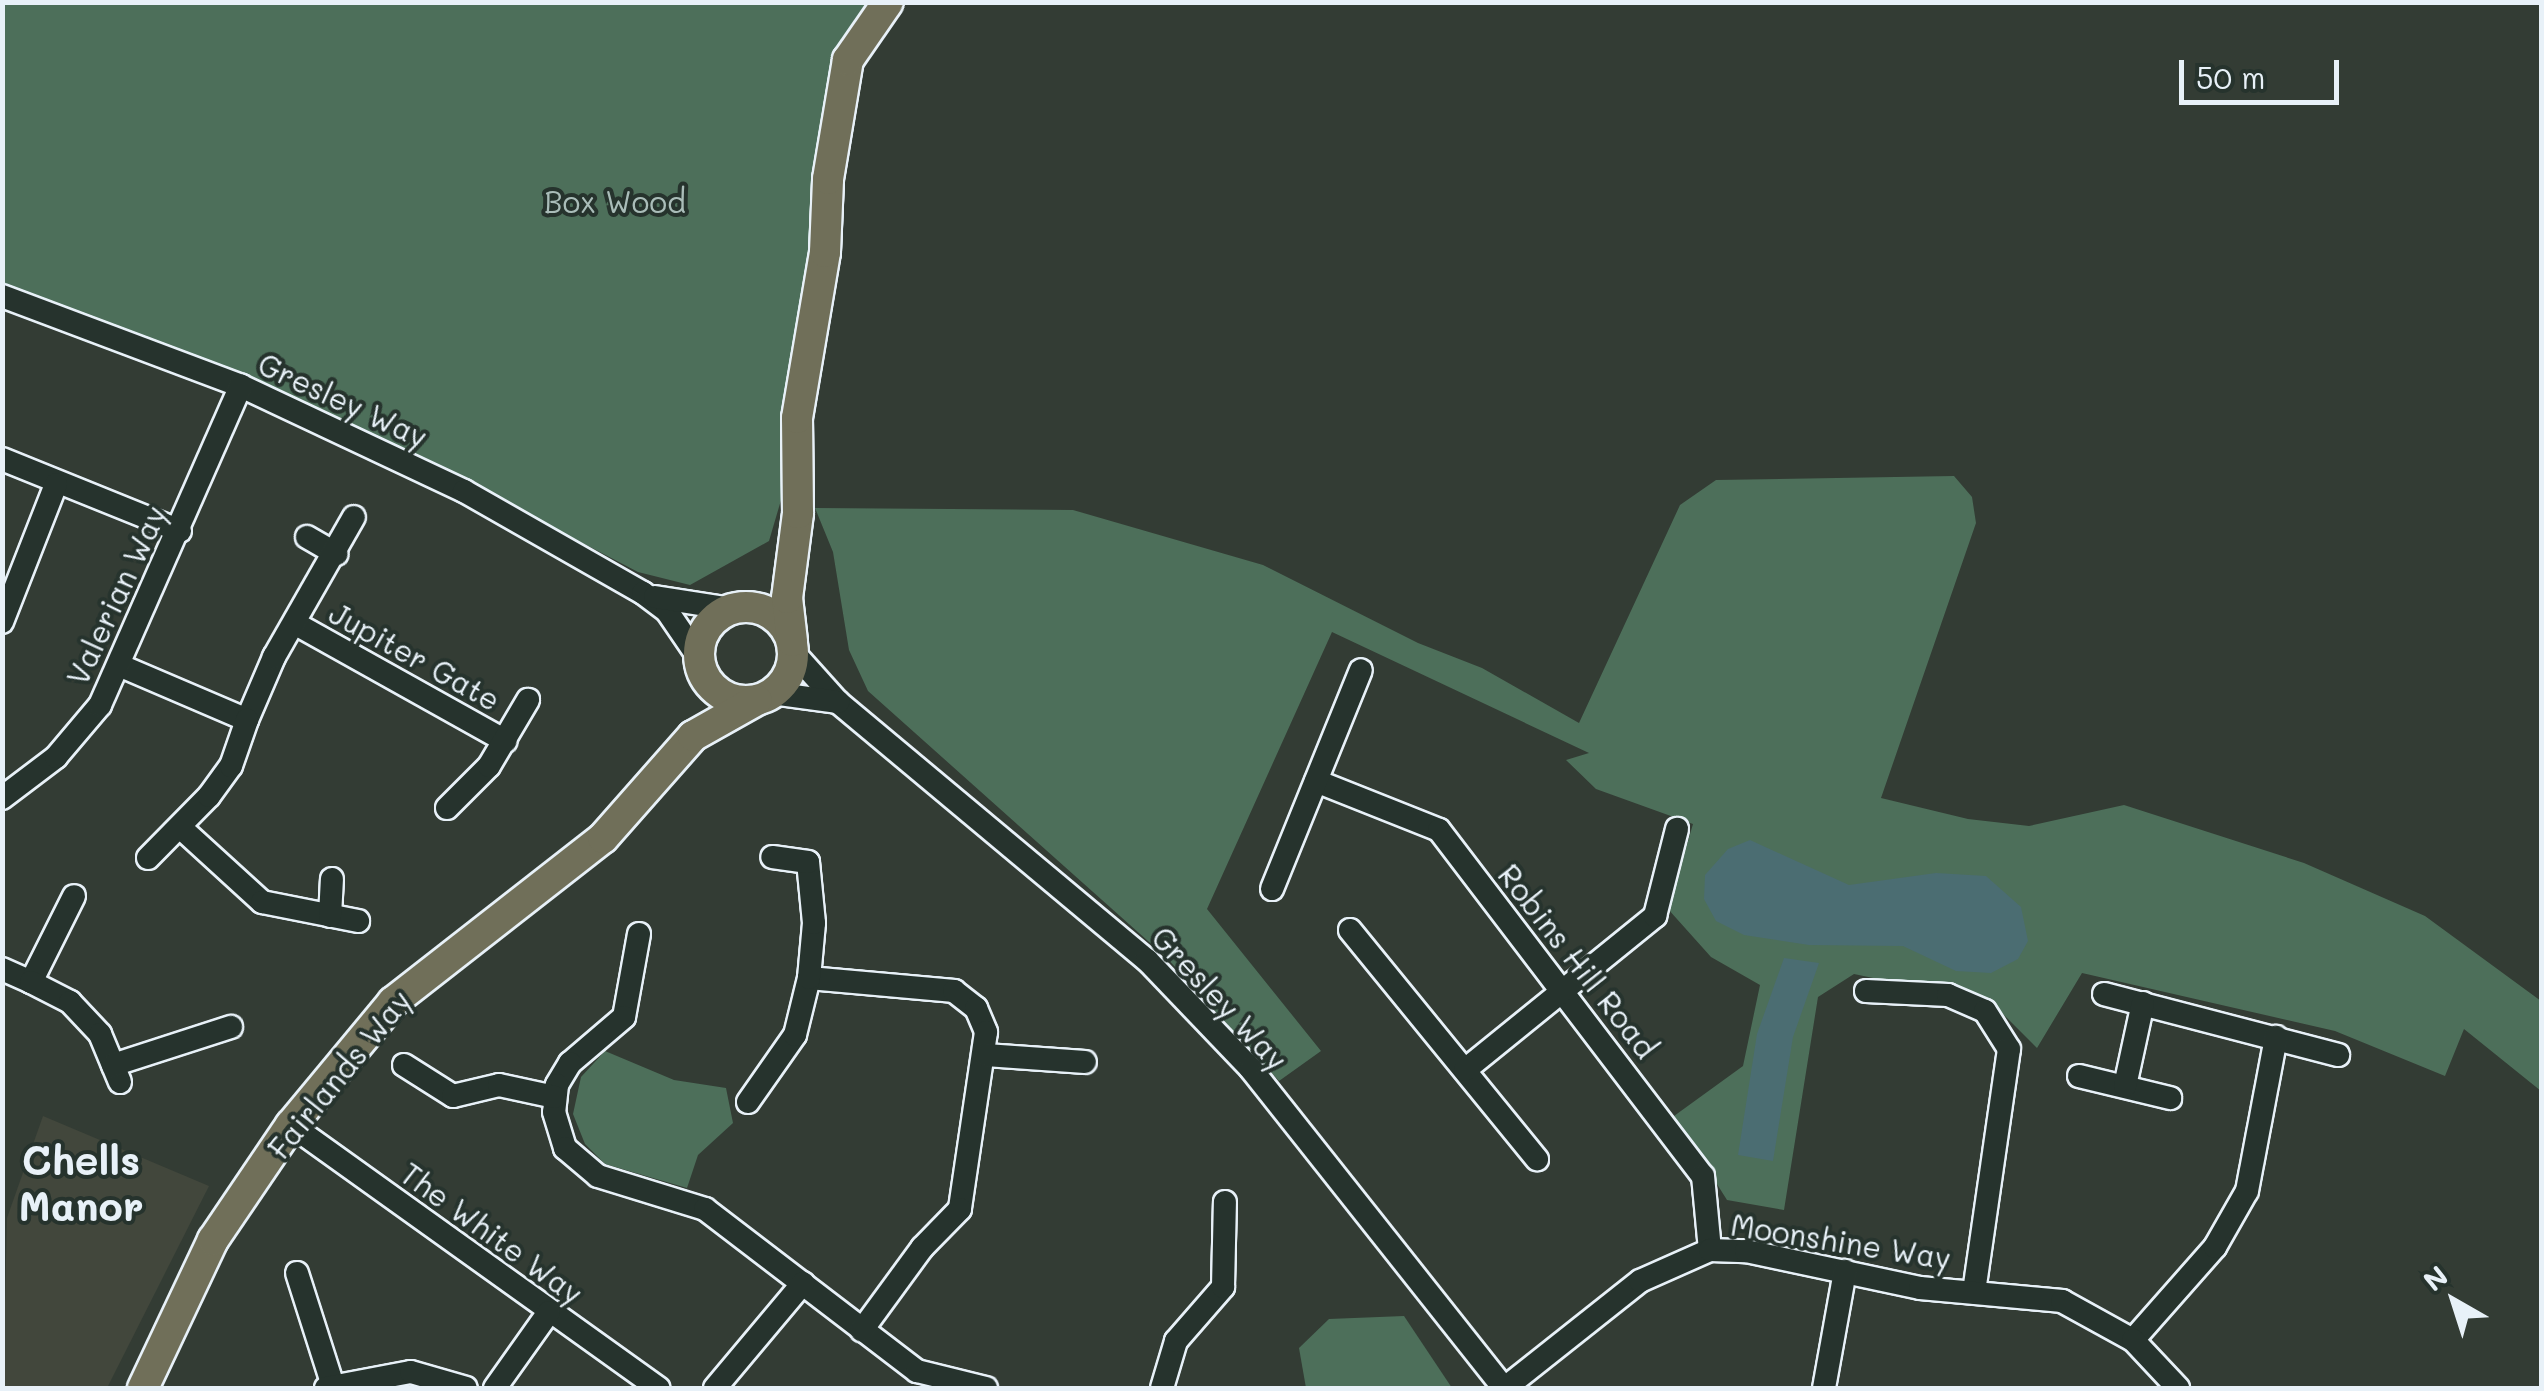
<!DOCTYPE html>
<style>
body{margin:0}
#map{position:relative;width:2544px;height:1391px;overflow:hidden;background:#333c34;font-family:Mali,sans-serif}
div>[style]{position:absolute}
.built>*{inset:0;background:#42473c}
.green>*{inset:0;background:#4d6f5a}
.water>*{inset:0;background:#4b6d72}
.roads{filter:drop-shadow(2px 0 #e8f1f8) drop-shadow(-2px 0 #e8f1f8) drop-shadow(0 2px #e8f1f8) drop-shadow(0 -2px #e8f1f8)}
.minor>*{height:22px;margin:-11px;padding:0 11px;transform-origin:11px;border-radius:11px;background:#26332d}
.major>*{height:30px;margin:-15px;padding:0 15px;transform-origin:15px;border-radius:15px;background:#706f59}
.major>.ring{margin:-15px;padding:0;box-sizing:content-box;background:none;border:30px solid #706f59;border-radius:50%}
span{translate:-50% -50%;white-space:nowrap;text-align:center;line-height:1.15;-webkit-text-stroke:8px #26332d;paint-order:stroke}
.park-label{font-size:30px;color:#aabdb9}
.street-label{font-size:30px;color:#e8f1f8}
.district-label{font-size:40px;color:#e8f1f8;font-weight:700}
.frame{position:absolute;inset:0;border:5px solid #e8f1f8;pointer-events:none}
.north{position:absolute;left:2404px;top:1251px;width:100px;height:100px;-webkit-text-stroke:8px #26332d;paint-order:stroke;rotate:321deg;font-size:28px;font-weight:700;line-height:40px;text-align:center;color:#e8f1f8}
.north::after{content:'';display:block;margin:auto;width:35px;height:45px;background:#e8f1f8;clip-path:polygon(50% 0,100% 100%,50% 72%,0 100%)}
.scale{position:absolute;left:2179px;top:60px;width:160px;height:45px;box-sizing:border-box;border:5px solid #e8f1f8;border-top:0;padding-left:12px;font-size:30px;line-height:35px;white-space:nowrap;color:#e8f1f8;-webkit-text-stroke:8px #26332d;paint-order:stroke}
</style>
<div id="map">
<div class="built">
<div style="clip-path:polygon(43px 1116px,209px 1186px,107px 1388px,3px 1388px,7px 1218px)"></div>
</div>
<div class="green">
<div style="clip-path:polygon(3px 3px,871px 3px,787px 374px,784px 490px,769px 541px,690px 585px,638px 572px,393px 444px,246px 377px,3px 283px)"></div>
<div style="clip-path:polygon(1954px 476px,1972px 497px,1976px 523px,1881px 798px,1968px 819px,2029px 826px,2124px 805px,2304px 863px,2425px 916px,2541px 1001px,2541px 1091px,2464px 1029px,2445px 1076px,2335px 1031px,2082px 973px,2037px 1048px,1992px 1003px,1854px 974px,1818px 997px,1784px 1210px,1727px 1200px,1674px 1116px,1743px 1066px,1760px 985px,1711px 957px,1668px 909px,1693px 824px,1596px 789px,1566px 760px,1589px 753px,1332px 632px,1207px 909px,1321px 1051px,1279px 1081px,1167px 958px,868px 691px,849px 650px,833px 552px,815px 508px,1073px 510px,1263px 565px,1418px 643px,1482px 668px,1579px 723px,1680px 505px,1716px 480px)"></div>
<div style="clip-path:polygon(605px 1051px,674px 1080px,726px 1088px,733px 1123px,698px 1155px,687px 1188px,605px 1164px,585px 1144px,573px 1114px,581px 1077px)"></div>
<div style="clip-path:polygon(1404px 1316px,1452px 1388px,1306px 1388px,1299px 1348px,1329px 1319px)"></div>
</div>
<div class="water">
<div style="clip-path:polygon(1750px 840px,1849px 885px,1936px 873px,1986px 876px,2021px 907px,2028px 941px,2018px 959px,1991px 973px,1956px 971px,1903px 946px,1809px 945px,1744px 935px,1716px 921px,1704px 899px,1705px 875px,1728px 849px)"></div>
<div style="clip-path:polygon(1784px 958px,1819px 963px,1793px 1037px,1773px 1161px,1738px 1155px,1757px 1034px)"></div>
</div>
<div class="roads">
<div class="minor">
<div style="left:2px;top:296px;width:255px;rotate:20.6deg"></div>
<div style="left:241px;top:386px;width:246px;rotate:25.2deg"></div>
<div style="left:464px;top:491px;width:206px;rotate:29.7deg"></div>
<div style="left:643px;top:593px;width:30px;rotate:37deg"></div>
<div style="left:667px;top:611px;width:57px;rotate:55.8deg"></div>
<div style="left:2px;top:459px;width:192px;rotate:22deg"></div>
<div style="left:307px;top:537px;width:34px;rotate:30deg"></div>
<div style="left:655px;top:597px;width:78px;rotate:8.9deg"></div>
<div style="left:2px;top:622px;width:148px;rotate:-68.6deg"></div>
<div style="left:296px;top:624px;width:240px;rotate:29.2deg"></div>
<div style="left:794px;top:653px;width:66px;rotate:48.1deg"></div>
<div style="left:838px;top:702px;width:403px;rotate:39.9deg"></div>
<div style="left:1147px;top:960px;width:151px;rotate:46.3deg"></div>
<div style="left:1251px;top:1069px;width:407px;rotate:51.6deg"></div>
<div style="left:121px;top:666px;width:137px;rotate:23.2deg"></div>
<div style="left:247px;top:720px;width:69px;rotate:-66.8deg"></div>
<div style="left:274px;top:657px;width:161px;rotate:-60.3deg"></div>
<div style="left:772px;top:693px;width:67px;rotate:7.8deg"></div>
<div style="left:1316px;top:781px;width:132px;rotate:21.7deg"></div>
<div style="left:1439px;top:830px;width:435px;rotate:52.7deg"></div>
<div style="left:1703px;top:1176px;width:74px;rotate:84.6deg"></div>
<div style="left:2px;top:798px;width:68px;rotate:-37.2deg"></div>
<div style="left:56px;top:757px;width:68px;rotate:-49.8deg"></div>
<div style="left:100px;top:705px;width:349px;rotate:-66.2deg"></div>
<div style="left:447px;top:808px;width:59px;rotate:-45deg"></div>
<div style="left:489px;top:766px;width:77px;rotate:-59.4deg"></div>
<div style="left:181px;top:828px;width:110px;rotate:42.4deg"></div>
<div style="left:262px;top:902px;width:98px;rotate:11.2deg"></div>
<div style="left:148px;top:858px;width:87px;rotate:-45.5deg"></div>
<div style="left:209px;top:796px;width:37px;rotate:-54deg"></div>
<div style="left:231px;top:766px;width:49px;rotate:-70.8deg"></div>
<div style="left:1272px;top:889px;width:236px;rotate:-67.9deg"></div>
<div style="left:330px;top:916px;width:37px;rotate:-87deg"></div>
<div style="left:1350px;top:930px;width:296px;rotate:50.8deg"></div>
<div style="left:639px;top:934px;width:84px;rotate:100.2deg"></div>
<div style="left:624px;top:1017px;width:71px;rotate:139.6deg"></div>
<div style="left:570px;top:1063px;width:26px;rotate:121deg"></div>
<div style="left:557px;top:1085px;width:27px;rotate:96deg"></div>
<div style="left:554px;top:1112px;width:38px;rotate:73deg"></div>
<div style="left:565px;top:1148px;width:43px;rotate:40.3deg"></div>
<div style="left:598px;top:1176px;width:112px;rotate:17.1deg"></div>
<div style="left:705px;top:1209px;width:267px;rotate:37.4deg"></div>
<div style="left:917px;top:1371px;width:71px;rotate:13.8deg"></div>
<div style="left:2px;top:969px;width:32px;rotate:24deg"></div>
<div style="left:31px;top:982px;width:96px;rotate:-63.4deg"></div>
<div style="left:809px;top:978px;width:146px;rotate:5.1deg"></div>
<div style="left:954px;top:991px;width:28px;rotate:38deg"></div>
<div style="left:976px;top:1008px;width:26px;rotate:67deg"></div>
<div style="left:986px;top:1032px;width:179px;rotate:98.4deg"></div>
<div style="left:960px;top:1209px;width:54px;rotate:134.3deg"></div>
<div style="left:922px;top:1248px;width:102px;rotate:126.2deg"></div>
<div style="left:31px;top:982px;width:44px;rotate:27.1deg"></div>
<div style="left:70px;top:1002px;width:44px;rotate:46.8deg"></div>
<div style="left:100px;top:1034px;width:52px;rotate:67.4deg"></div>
<div style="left:1866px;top:991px;width:82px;rotate:2.8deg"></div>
<div style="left:1948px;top:995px;width:40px;rotate:23.4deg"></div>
<div style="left:1985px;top:1011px;width:45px;rotate:57.7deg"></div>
<div style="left:2009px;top:1049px;width:246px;rotate:98.2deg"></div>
<div style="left:2104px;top:994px;width:242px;rotate:14.6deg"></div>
<div style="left:986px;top:1055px;width:99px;rotate:4deg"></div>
<div style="left:113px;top:1065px;width:124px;rotate:-17.9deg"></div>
<div style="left:404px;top:1065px;width:58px;rotate:32.3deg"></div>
<div style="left:453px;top:1096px;width:47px;rotate:-13.4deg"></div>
<div style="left:499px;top:1085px;width:57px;rotate:12.1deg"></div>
<div style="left:1465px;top:1070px;width:245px;rotate:-39deg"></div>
<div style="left:1655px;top:916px;width:90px;rotate:-75.8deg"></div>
<div style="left:2079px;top:1076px;width:94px;rotate:13.6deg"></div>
<div style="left:2125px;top:1086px;width:85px;rotate:-77.8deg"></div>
<div style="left:748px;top:1102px;width:82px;rotate:-55deg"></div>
<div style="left:795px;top:1035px;width:59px;rotate:-76.2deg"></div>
<div style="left:809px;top:978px;width:55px;rotate:-84.8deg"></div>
<div style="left:814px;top:923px;width:61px;rotate:-95.6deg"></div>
<div style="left:808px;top:862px;width:36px;rotate:-172deg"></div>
<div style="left:291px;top:1125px;width:452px;rotate:35.6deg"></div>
<div style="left:297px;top:1273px;width:119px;rotate:72.3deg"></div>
<div style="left:2133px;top:1340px;width:124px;rotate:-48.6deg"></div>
<div style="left:2215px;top:1247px;width:64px;rotate:-60.3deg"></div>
<div style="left:2247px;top:1191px;width:157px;rotate:-79.3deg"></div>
<div style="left:326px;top:1388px;width:86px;rotate:-10.7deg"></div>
<div style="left:411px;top:1372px;width:57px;rotate:16.2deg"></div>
<div style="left:495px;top:1388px;width:93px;rotate:-54.6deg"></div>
<div style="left:715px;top:1388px;width:137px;rotate:-50deg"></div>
<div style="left:1162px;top:1388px;width:49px;rotate:-73.4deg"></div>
<div style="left:1176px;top:1341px;width:72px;rotate:-49deg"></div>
<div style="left:1223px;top:1287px;width:85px;rotate:-88.7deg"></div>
<div style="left:1505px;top:1388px;width:172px;rotate:-38.4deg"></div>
<div style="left:1640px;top:1281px;width:77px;rotate:-23.9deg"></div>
<div style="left:1710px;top:1250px;width:36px;rotate:2deg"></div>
<div style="left:1746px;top:1251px;width:178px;rotate:12deg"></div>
<div style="left:1920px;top:1288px;width:143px;rotate:5.2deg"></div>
<div style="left:2062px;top:1301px;width:81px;rotate:28.8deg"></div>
<div style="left:2133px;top:1340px;width:66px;rotate:46.8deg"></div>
<div style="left:1824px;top:1388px;width:119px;rotate:-79.8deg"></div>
</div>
<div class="major">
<div class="ring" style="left:699px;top:607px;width:64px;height:64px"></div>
<div style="left:792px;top:641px;width:43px;rotate:-96.6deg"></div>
<div style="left:787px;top:598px;width:86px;rotate:-82.6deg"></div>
<div style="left:798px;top:513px;width:95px;rotate:-90.6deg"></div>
<div style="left:797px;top:418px;width:168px;rotate:-80.4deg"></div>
<div style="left:825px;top:252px;width:73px;rotate:-87.6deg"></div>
<div style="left:828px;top:179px;width:121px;rotate:-80.5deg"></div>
<div style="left:848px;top:60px;width:70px;rotate:-55.4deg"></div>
<div style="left:143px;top:1388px;width:164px;rotate:-64.7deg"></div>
<div style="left:213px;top:1240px;width:139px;rotate:-55.9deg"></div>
<div style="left:291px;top:1125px;width:160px;rotate:-50.3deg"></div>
<div style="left:393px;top:1002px;width:266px;rotate:-38deg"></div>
<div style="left:603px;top:838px;width:136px;rotate:-48.6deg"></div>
<div style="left:693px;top:736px;width:73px;rotate:-29.4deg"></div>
</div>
</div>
<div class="park-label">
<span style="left:615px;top:201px">Box Wood</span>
</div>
<div class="street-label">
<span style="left:343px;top:400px;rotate:25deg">Gresley Way</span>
<span style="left:116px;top:595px;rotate:-65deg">Valerian Way</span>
<span style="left:415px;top:656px;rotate:29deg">Jupiter Gate</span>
<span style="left:1578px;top:961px;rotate:52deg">Robins Hill Road</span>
<span style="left:1220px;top:998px;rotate:47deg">Gresley Way</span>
<span style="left:339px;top:1074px;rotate:-51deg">Fairlands Way</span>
<span style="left:492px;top:1233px;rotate:36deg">The White Way</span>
<span style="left:1841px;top:1241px;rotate:9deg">Moonshine Way</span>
</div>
<div class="district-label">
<span style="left:81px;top:1182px">Chells<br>Manor</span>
</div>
<div class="frame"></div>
<div class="north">N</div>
<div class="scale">50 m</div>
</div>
